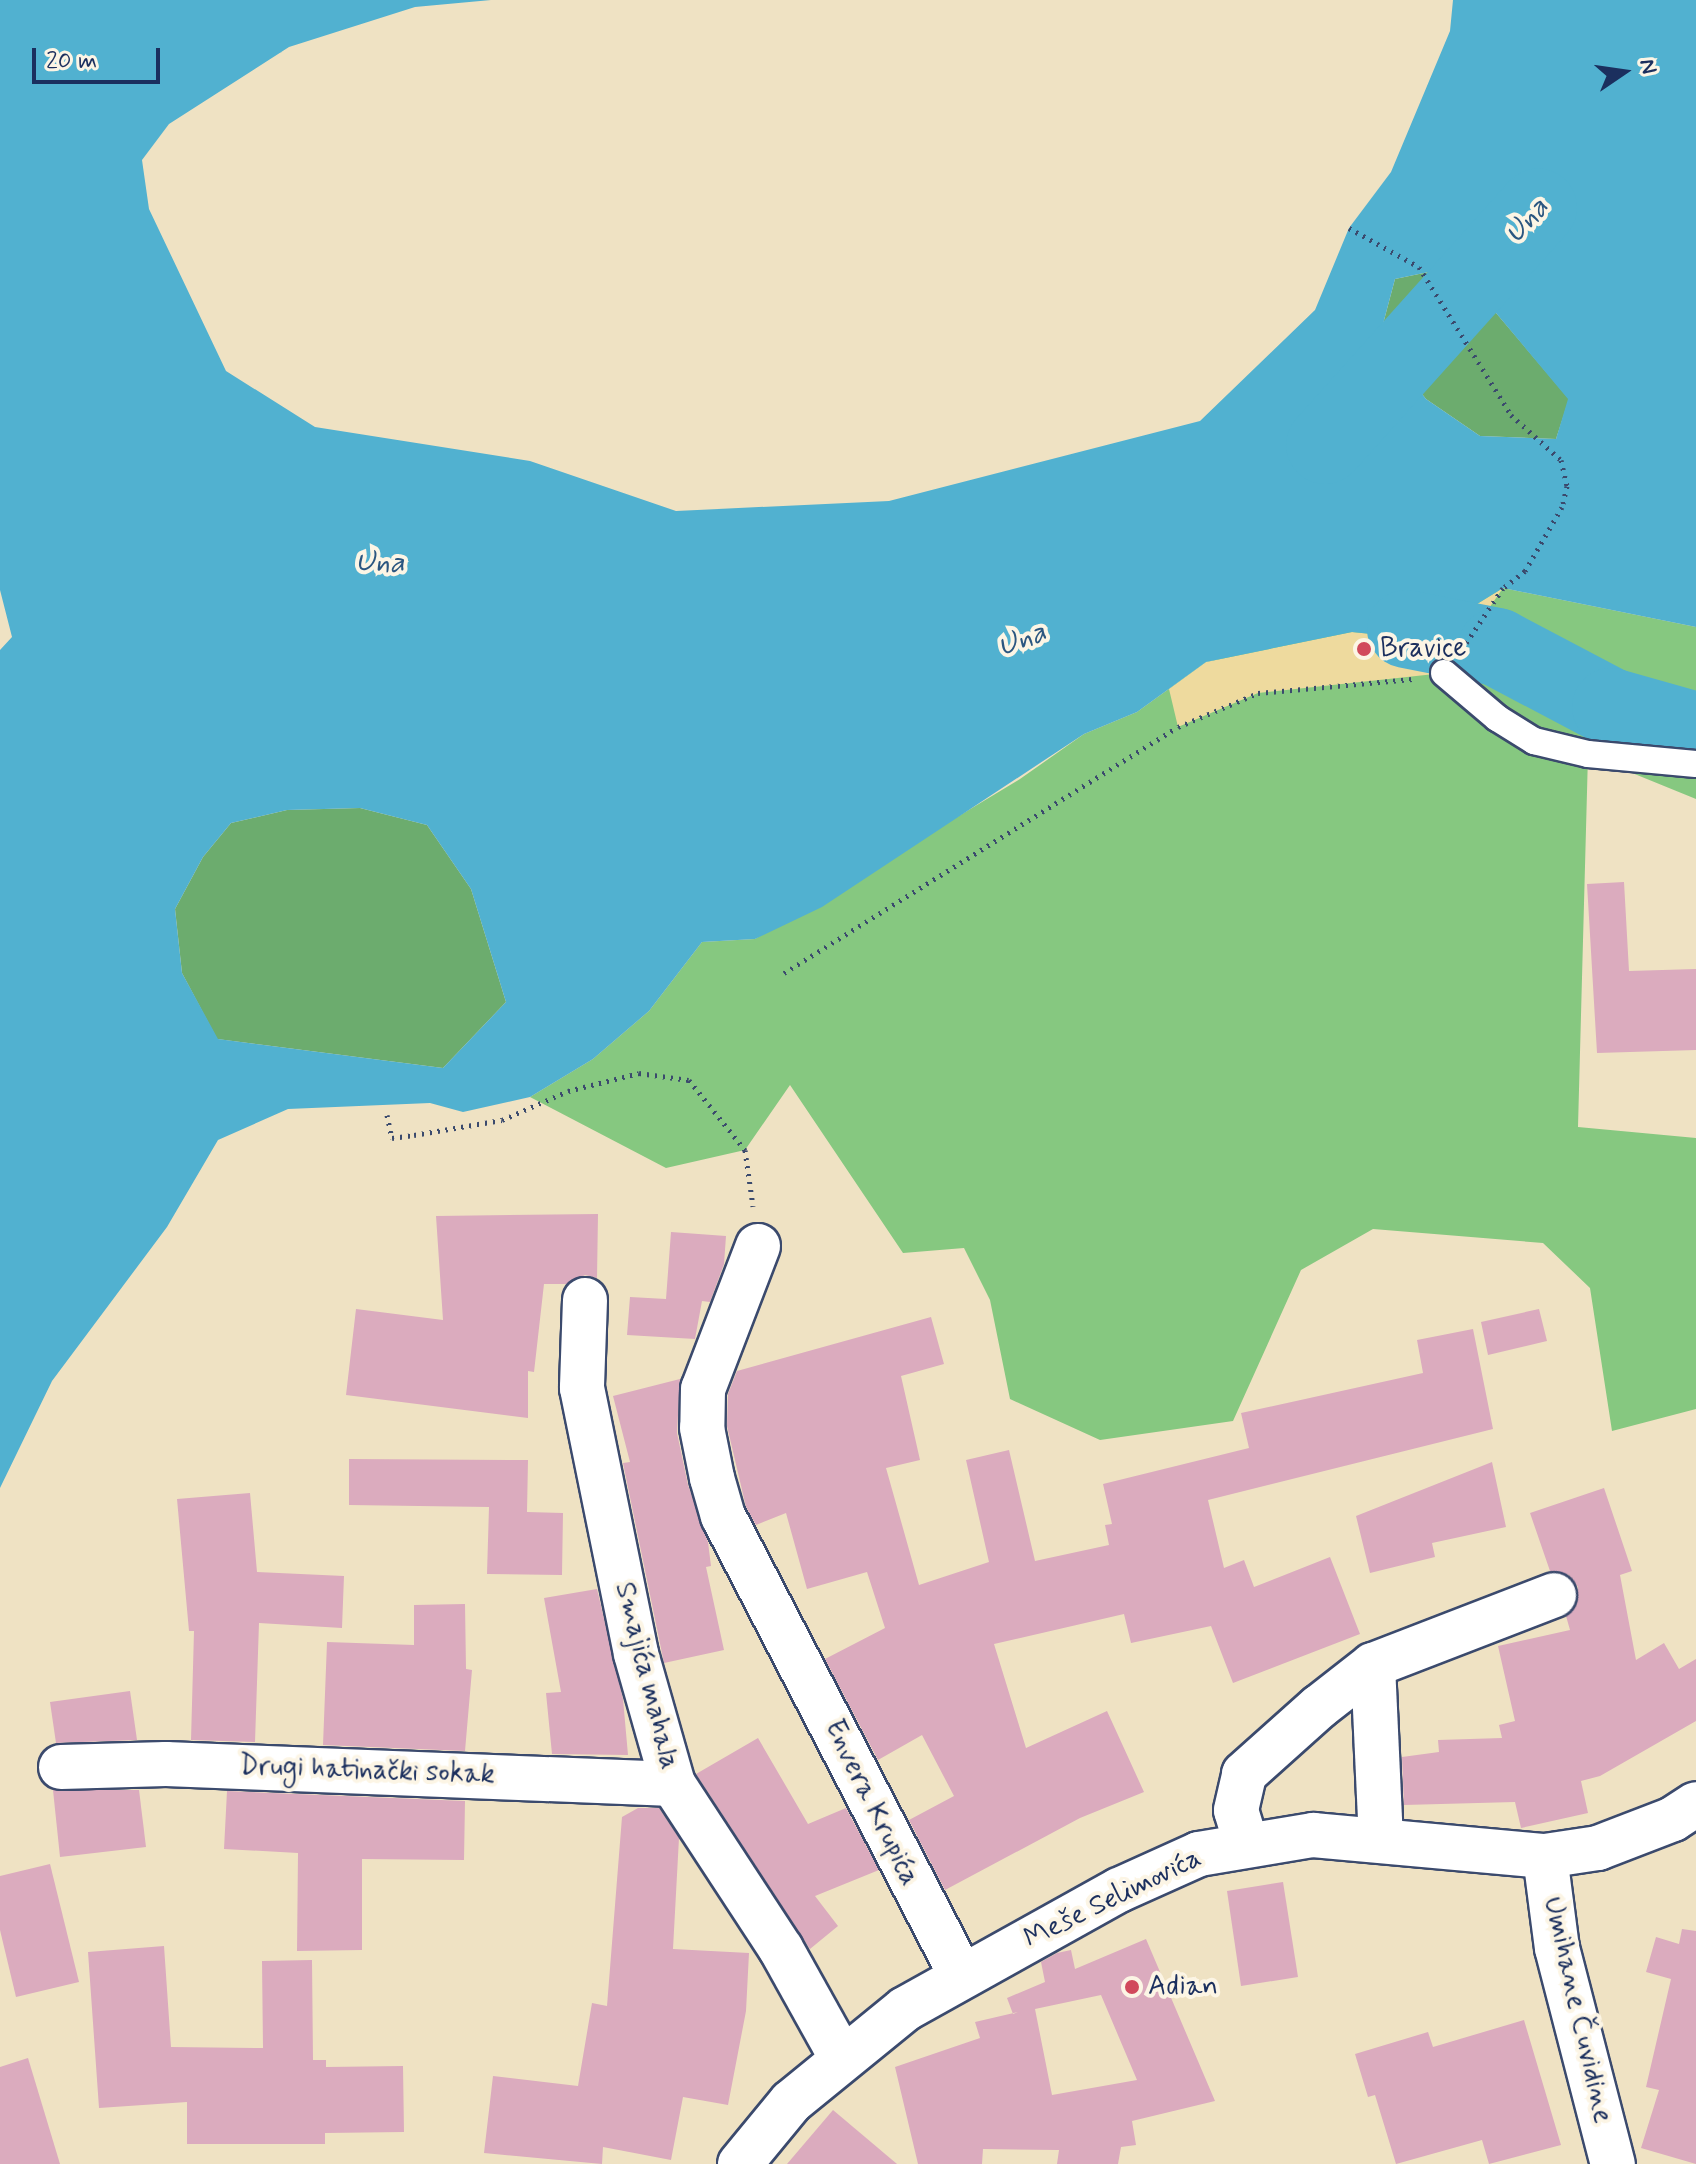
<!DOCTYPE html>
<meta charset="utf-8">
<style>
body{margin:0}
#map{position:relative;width:1696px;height:2164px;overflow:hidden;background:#efe2c3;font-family:Mynerve,sans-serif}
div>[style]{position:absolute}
.green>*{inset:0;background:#86c880}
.forest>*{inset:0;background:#6cac6e}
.sand>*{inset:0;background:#eeda9e}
.water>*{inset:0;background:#51b1d0}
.river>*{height:78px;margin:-39px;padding:0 39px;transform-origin:39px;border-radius:39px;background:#51b1d0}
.building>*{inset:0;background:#dbabbe}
.path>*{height:5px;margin-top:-2.5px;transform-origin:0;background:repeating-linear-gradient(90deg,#3b4a6d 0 2px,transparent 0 8px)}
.roads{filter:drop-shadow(2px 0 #3b4a6d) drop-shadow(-2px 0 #3b4a6d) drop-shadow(0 2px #3b4a6d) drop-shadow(0 -2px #3b4a6d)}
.lane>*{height:26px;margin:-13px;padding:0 13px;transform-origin:13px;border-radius:13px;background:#fff}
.street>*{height:44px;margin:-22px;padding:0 22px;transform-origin:22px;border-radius:22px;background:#fff}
.dots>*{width:22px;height:22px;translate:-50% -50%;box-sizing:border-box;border:4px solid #fcf5e5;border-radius:50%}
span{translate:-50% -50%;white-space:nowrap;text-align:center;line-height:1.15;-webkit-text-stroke:8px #fcf5e5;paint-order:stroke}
.poi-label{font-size:28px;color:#1b2f5e}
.left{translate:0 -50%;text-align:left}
.street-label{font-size:28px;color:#1b2f5e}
.water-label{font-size:30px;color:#2b5680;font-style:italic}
.north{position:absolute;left:1584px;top:32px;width:80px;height:80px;-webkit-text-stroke:6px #fcf5e5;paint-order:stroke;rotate:77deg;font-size:22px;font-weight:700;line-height:32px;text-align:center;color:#1b2f5e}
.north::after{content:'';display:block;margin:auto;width:28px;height:36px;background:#1b2f5e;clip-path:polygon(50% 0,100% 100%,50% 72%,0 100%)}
.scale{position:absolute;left:32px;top:48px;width:128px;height:36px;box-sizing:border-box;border:4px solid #1b2f5e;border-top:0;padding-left:10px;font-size:24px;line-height:28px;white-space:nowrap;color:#1b2f5e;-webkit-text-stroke:6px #fcf5e5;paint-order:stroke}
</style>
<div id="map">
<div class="green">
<div style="clip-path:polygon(1503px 588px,1696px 627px,1696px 799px,1588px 755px,1578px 1127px,1696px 1138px,1696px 1409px,1612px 1431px,1590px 1288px,1543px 1243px,1373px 1229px,1301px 1270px,1233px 1421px,1100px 1440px,1010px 1399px,990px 1300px,964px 1248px,903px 1253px,790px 1085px,745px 1150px,666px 1168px,530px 1097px,593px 1059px,649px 1011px,702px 942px,755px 939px,1020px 779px,1084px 734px,1137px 712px,1206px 662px)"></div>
</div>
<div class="forest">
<div style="clip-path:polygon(1443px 269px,1491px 307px,1569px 399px,1556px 439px,1480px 436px,1426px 399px,1379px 339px,1395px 279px)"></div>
<div style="clip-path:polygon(360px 808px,427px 825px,471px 889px,506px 1002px,443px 1068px,217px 1039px,182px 973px,175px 909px,203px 857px,231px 823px,287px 810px)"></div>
</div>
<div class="sand">
<div style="clip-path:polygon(1503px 588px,1444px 673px,1258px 693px,1178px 727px,1169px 689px,1206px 662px,1352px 632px,1391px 636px,1464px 612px)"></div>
</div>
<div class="water">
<div style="clip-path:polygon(evenodd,0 0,491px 0,415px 7px,289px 47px,169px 124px,142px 160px,149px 209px,226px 371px,315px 427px,530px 461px,676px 511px,889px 501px,1200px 421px,1315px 310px,1349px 228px,1391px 172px,1450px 31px,1453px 0,1696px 0,1696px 627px,1503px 588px,1464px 612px,1391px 636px,1352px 632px,1206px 662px,1137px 712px,1084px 734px,822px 907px,755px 939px,702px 942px,649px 1011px,593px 1059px,530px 1097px,463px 1112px,430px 1103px,288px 1109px,218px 1140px,167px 1227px,52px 1381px,0 1488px,0 650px,12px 637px,0 590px,0 0,1443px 269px,1491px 307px,1568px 399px,1556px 439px,1480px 436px,1426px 399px,1379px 339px,1395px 279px,1443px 269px,0 0,360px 808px,427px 825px,471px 889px,506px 1002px,443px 1068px,218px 1039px,182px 973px,175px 909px,203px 857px,231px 823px,287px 810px,360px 808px)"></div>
</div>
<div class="river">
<div style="left:1325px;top:445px;width:319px;rotate:-48.1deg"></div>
<div style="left:1406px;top:629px;width:93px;rotate:11.2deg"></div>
<div style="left:1497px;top:647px;width:129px;rotate:27.8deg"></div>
<div style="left:1611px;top:707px;width:88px;rotate:15.8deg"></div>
</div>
<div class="building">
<div style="clip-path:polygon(1624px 882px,1629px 971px,1696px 969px,1696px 1050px,1597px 1053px,1587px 884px)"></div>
<div style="clip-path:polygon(598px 1214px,597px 1278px,585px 1275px,567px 1284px,544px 1284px,534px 1372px,528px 1371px,528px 1418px,346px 1395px,356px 1309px,443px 1320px,436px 1216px)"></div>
<div style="clip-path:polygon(671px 1232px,726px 1236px,724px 1264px,710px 1302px,702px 1301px,695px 1339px,627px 1335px,630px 1297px,666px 1299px)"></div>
<div style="clip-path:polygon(1539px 1309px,1547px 1341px,1488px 1355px,1481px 1322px)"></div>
<div style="clip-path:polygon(931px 1317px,944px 1364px,901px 1376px,920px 1460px,886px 1468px,919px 1585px,989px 1562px,966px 1460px,1009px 1450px,1035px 1561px,1109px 1545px,1105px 1525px,1112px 1524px,1103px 1484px,1249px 1448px,1241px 1413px,1423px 1373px,1417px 1340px,1473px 1329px,1493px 1429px,1208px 1500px,1224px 1568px,1244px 1560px,1254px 1587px,1330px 1557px,1360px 1634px,1233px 1683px,1211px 1626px,1131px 1643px,1124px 1614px,994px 1644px,1026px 1748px,1107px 1711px,1144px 1792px,1080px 1818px,945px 1890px,909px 1820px,954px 1796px,922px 1735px,878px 1760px,825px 1659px,885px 1628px,867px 1572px,807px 1589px,786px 1513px,756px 1525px,746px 1507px,727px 1426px,728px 1394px,737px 1371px)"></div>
<div style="clip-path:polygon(680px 1379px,677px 1433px,688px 1485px,708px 1542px,711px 1566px,706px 1567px,724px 1650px,664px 1663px,623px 1463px,630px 1462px,613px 1396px)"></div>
<div style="clip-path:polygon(349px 1459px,528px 1460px,527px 1512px,563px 1513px,562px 1575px,487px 1574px,489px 1507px,349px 1505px)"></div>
<div style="clip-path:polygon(1492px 1462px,1506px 1527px,1432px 1543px,1435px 1557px,1370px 1573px,1356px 1516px)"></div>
<div style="clip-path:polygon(1604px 1488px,1632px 1571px,1620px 1575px,1636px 1660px,1664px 1643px,1679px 1669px,1696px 1659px,1696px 1721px,1600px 1776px,1581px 1781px,1588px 1813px,1521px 1828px,1515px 1802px,1404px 1805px,1402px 1757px,1439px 1752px,1438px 1740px,1502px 1738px,1499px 1725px,1515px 1721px,1498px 1646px,1570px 1630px,1566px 1616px,1578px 1600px,1578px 1587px,1569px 1575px,1550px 1571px,1530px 1513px)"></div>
<div style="clip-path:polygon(250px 1493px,257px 1572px,344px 1576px,342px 1628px,259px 1623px,255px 1742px,191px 1740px,194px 1631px,189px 1631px,177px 1499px)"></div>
<div style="clip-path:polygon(597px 1589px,623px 1699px,628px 1755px,552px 1754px,546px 1693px,561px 1692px,544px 1598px)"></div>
<div style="clip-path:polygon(465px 1604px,466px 1669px,472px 1670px,465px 1751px,323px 1745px,327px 1642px,414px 1645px,414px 1605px)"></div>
<div style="clip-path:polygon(130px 1691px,137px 1740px,56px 1743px,50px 1702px)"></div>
<div style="clip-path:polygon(758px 1738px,808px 1824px,846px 1808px,879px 1870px,815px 1896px,838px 1926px,810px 1949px,696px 1774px)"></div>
<div style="clip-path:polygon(53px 1790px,139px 1790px,146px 1847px,60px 1857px)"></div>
<div style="clip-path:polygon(227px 1791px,465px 1801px,464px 1860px,362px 1859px,362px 1950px,297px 1951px,298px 1853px,224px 1849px)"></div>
<div style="clip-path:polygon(638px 1808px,659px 1808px,679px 1838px,673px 1949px,749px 1953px,746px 2011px,728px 2105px,683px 2097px,671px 2160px,603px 2147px,602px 2164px,484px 2153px,493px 2076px,578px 2086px,592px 2003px,607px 2006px,622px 1817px)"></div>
<div style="clip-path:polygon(50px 1864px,79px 1982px,16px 1997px,0 1930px,0 1876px)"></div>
<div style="clip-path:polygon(1283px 1882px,1298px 1977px,1241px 1986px,1227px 1891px)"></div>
<div style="clip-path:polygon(1682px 1929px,1696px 1931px,1696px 2164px,1641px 2148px,1659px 2090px,1646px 2087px,1671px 1979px,1646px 1972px,1656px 1937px,1679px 1944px)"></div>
<div style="clip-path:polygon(evenodd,1146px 1939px,1215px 2101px,1132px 2121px,1136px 2145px,1121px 2147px,1118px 2164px,1057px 2164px,1059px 2150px,983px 2149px,982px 2164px,918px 2164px,895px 2067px,980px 2038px,975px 2022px,1018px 2012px,1013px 2014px,1007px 1998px,1045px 1982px,1041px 1962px,1057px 1953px,1071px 1950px,1075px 1969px,1146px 1939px,1101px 1995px,1137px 2080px,1052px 2095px,1035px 2009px,1101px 1995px)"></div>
<div style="clip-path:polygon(164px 1946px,171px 2047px,263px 2048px,262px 1961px,312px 1960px,313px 2060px,326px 2060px,326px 2067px,403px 2066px,404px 2132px,325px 2133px,325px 2144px,187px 2144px,187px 2102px,99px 2108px,88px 1952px)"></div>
<div style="clip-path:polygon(1524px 2020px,1561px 2145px,1489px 2164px,1482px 2140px,1396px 2164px,1375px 2095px,1368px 2097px,1355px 2054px,1428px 2032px,1433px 2047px)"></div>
<div style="clip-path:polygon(28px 2058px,60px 2164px,0 2164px,0 2067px)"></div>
<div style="clip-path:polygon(833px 2110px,897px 2164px,787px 2164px)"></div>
</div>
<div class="path">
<div style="left:1349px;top:228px;width:80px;rotate:29.1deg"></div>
<div style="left:1419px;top:267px;width:174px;rotate:58.1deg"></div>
<div style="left:1511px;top:415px;width:67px;rotate:42deg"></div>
<div style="left:1561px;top:460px;width:27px;rotate:77deg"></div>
<div style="left:1567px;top:486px;width:22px;rotate:103deg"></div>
<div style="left:1562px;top:507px;width:74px;rotate:120deg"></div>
<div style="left:1525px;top:571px;width:28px;rotate:142deg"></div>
<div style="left:1503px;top:588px;width:70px;rotate:123.9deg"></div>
<div style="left:784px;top:973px;width:464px;rotate:-32deg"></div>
<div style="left:1178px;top:727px;width:87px;rotate:-23deg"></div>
<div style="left:1258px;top:693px;width:155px;rotate:-5.2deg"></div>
<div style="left:387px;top:1115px;width:24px;rotate:78deg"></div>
<div style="left:392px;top:1138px;width:22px;rotate:-8deg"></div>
<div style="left:414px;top:1135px;width:89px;rotate:-9.7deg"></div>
<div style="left:502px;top:1120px;width:72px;rotate:-23.7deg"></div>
<div style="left:568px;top:1091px;width:73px;rotate:-14.2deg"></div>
<div style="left:639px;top:1073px;width:50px;rotate:8deg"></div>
<div style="left:689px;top:1080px;width:90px;rotate:51.3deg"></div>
<div style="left:745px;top:1150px;width:57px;rotate:81.9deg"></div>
</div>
<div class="roads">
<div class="lane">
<div style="left:1444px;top:673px;width:70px;rotate:40.3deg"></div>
<div style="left:1497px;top:718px;width:44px;rotate:31.9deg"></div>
<div style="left:1534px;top:741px;width:56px;rotate:13.5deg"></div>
<div style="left:1588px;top:754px;width:108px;rotate:5.3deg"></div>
</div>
<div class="street">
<div style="left:758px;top:1246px;width:153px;rotate:111deg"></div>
<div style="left:703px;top:1389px;width:39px;rotate:91deg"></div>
<div style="left:702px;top:1428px;width:51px;rotate:78.7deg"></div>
<div style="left:712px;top:1478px;width:40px;rotate:74deg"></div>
<div style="left:723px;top:1516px;width:517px;rotate:62.59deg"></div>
<div style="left:585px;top:1300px;width:88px;rotate:92deg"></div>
<div style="left:582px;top:1388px;width:271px;rotate:78.5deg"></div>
<div style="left:636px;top:1654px;width:135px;rotate:74.1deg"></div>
<div style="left:673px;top:1784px;width:197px;rotate:56.8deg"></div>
<div style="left:781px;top:1949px;width:124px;rotate:60.9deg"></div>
<div style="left:1373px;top:1665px;width:174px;rotate:87.4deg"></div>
<div style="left:61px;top:1767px;width:105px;rotate:-1.6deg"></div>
<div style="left:166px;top:1764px;width:507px;rotate:2.26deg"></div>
<div style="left:1246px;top:1843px;width:34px;rotate:-107deg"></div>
<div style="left:1236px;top:1810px;width:37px;rotate:-77deg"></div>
<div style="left:1244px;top:1774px;width:101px;rotate:-41.8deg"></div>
<div style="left:1319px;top:1707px;width:68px;rotate:-37.9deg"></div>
<div style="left:1373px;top:1665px;width:194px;rotate:-21.1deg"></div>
<div style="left:1545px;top:1856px;width:93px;rotate:82.6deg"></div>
<div style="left:1557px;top:1948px;width:223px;rotate:75.5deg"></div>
<div style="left:740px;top:2164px;width:80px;rotate:-50.6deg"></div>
<div style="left:791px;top:2102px;width:147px;rotate:-39.2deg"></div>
<div style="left:905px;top:2009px;width:245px;rotate:-29.1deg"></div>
<div style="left:1119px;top:1890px;width:88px;rotate:-24.2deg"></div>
<div style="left:1199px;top:1854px;width:116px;rotate:-9.5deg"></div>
<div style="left:1313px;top:1835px;width:233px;rotate:5.2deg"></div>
<div style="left:1545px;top:1856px;width:54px;rotate:-8.6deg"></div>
<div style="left:1598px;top:1848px;width:80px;rotate:-21.1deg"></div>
<div style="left:1673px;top:1819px;width:27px;rotate:-33deg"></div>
</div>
</div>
<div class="dots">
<div style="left:1364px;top:649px;background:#d1495b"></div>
<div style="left:1132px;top:1987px;background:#d1495b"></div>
</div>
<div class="poi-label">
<span class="left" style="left:1380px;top:649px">Bravice</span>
<span class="left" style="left:1148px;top:1987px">Adian</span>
</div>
<div class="street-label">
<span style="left:646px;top:1676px;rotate:76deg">Smajića mahala</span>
<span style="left:367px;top:1771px;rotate:2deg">Drugi hatinački sokak</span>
<span style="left:871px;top:1803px;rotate:64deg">Envera Krupića</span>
<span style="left:1113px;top:1899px;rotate:-26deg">Meše Selimovića</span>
<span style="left:1577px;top:2010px;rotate:77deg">Umihane Čuvidine</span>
</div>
<div class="water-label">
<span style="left:1527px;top:221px;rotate:-48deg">Una</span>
<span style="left:380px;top:563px;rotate:1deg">Una</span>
<span style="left:1022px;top:640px;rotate:-21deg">Una</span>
</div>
<div class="north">N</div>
<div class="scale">20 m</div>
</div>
